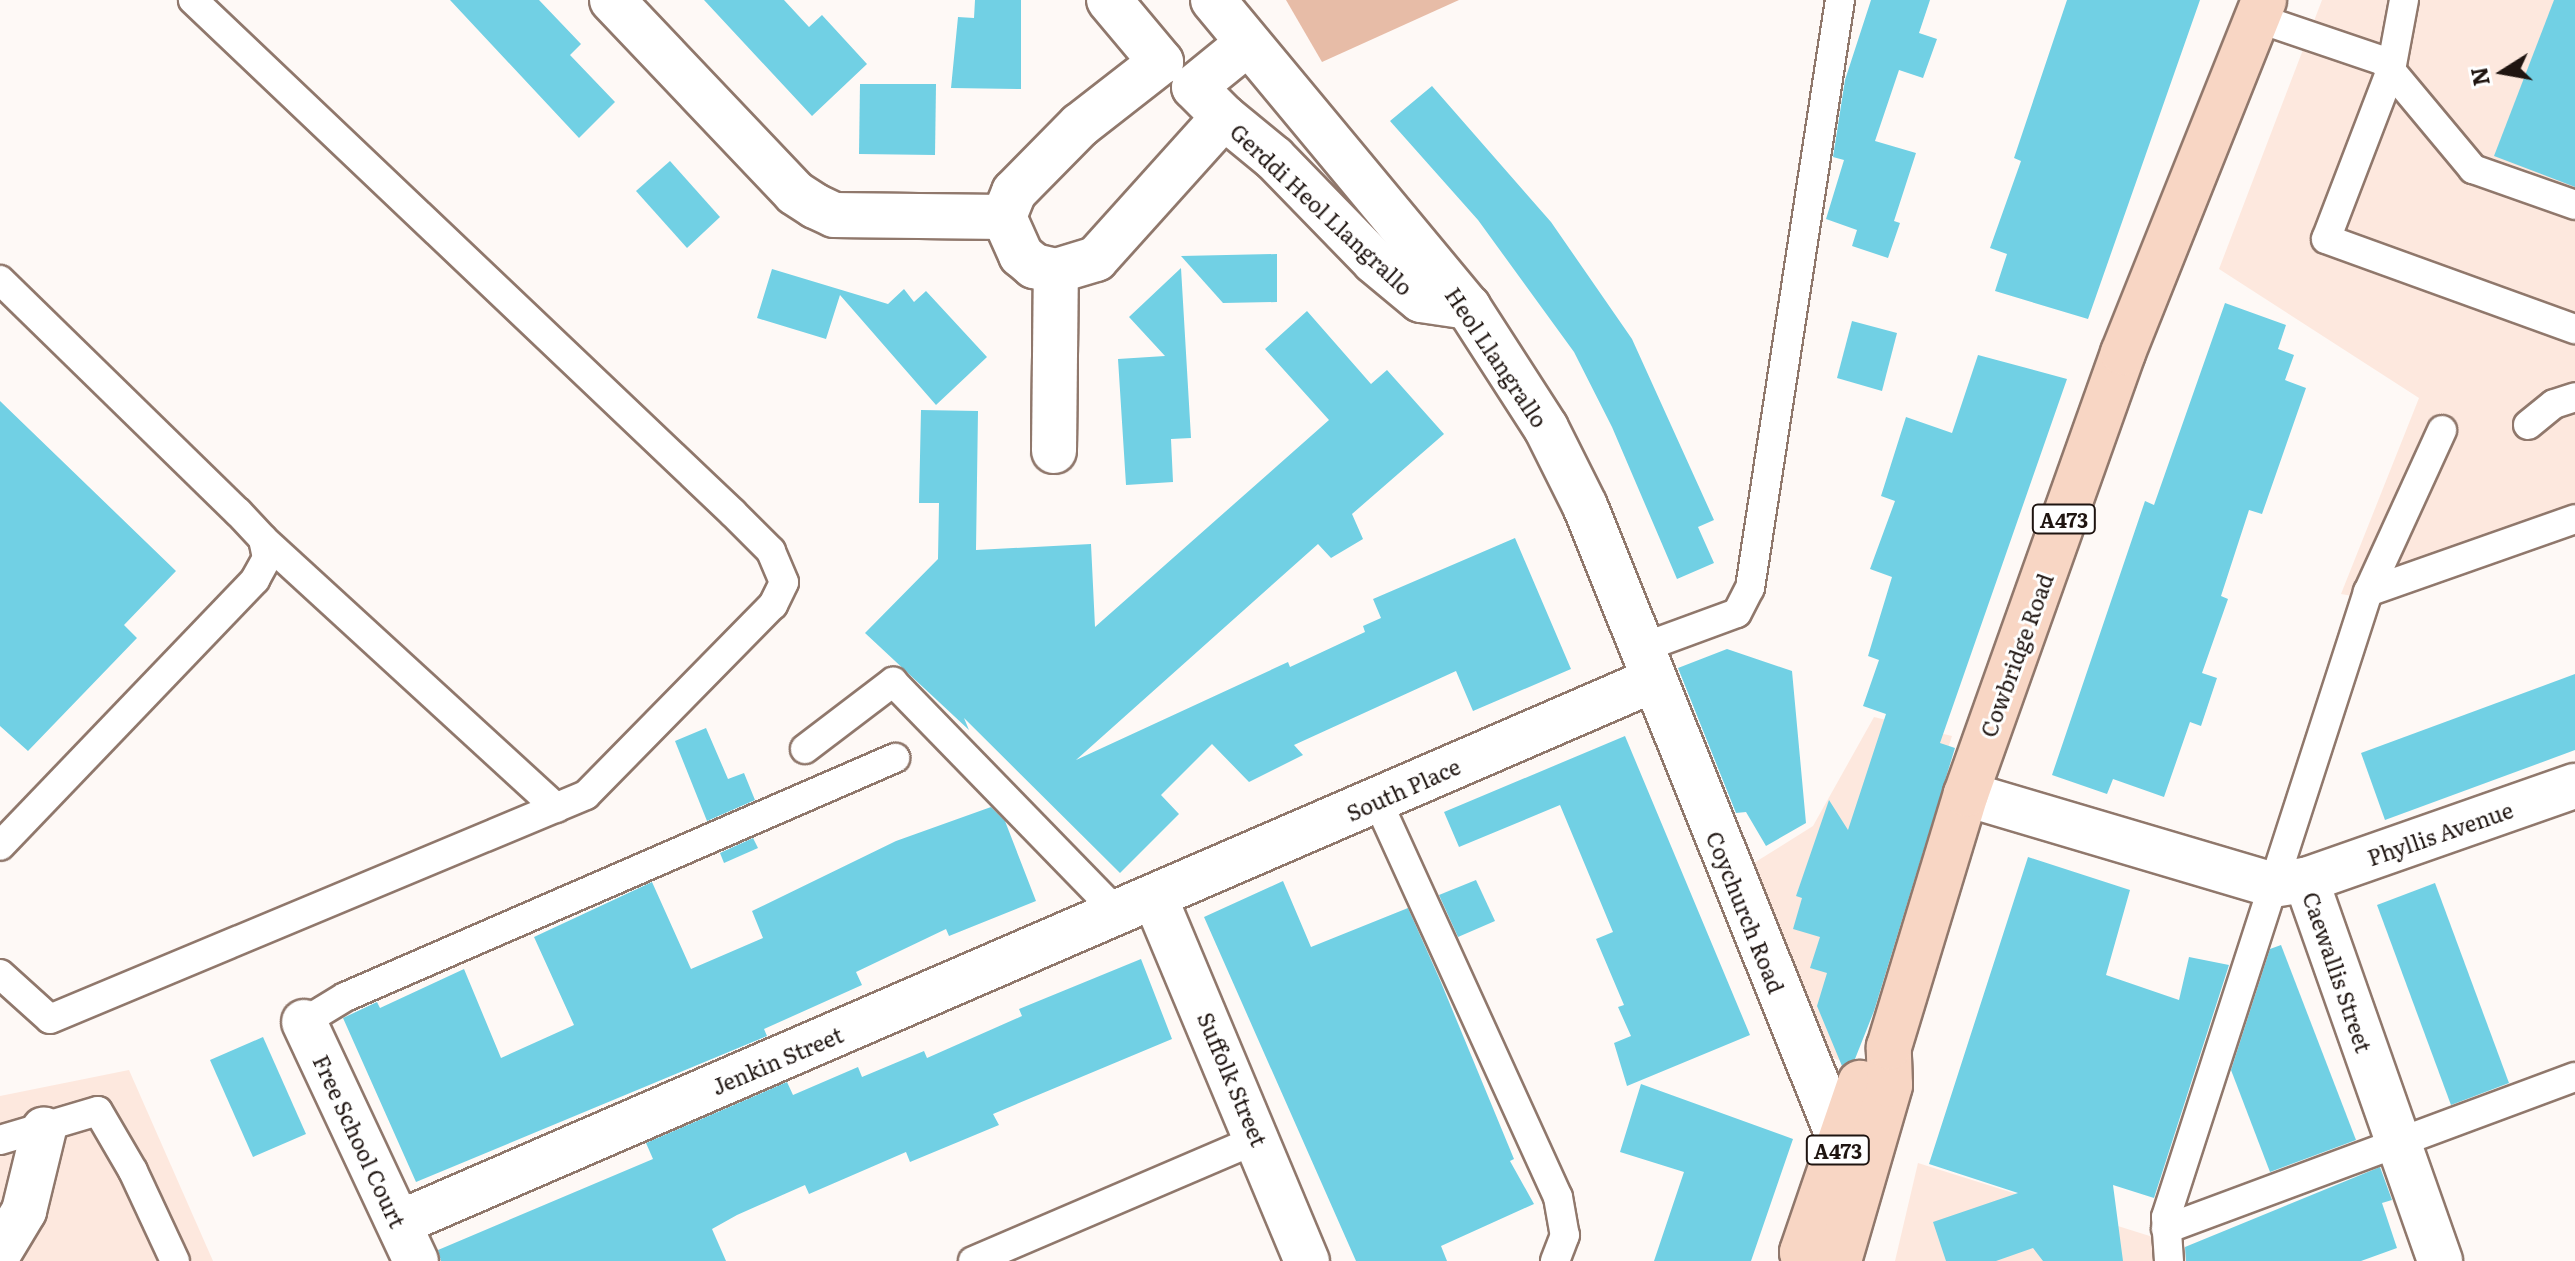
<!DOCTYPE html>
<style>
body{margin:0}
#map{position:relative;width:2575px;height:1261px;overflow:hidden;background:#fef9f6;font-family:Literata,serif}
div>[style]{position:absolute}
.built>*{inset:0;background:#fde8de}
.green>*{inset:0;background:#e7bca7}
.building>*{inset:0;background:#71d0e4}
.roads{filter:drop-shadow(2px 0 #90786c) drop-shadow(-2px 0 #90786c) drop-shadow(0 2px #90786c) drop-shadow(0 -2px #90786c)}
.lane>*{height:28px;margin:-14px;padding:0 14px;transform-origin:14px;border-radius:14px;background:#fff}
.street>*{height:44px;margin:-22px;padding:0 22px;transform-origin:22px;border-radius:22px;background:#fff}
.secondary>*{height:44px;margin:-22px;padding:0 22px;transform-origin:22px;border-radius:22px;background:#fff}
.primary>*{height:44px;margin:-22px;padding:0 22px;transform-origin:22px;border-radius:22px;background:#f8d6c4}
span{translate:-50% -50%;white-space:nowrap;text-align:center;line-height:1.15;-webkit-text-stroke:6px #fff;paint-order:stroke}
.shield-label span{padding:2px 6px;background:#fff;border:2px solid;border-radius:6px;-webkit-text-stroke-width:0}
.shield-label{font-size:20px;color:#1f1511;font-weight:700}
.street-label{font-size:22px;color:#1f1511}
.north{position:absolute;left:2463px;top:32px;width:80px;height:80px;-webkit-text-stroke:6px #fff;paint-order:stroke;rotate:259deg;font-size:22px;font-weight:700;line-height:32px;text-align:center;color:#1f1511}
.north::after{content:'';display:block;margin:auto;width:28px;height:36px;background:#1f1511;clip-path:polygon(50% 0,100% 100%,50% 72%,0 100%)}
</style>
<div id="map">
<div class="built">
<div style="clip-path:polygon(2322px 0,2575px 0,2575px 536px,2386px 602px,2341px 594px,2419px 398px,2219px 269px)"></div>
<div style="clip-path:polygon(1874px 717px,1952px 736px,1847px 1063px,1822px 1054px,1741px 871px,1813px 826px)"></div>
<div style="clip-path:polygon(129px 1070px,213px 1261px,0 1261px,0 1096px)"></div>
<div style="clip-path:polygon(1918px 1163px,2191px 1249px,2195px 1261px,1895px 1261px)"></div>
</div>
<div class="green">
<div style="clip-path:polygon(1286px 0,1459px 0,1322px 62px)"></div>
</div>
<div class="building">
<div style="clip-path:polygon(450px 0,539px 0,581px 44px,570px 55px,615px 102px,579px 138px)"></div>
<div style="clip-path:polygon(704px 0,784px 0,809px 27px,822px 15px,867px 64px,812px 116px)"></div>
<div style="clip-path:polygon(975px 0,1021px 0,1021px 89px,951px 88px,958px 17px,974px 18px)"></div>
<div style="clip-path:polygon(1871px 0,1930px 0,1919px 33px,1937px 39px,1923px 78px,1899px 70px,1875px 141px,1916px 153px,1894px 221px,1900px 223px,1888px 258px,1852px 246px,1857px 230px,1826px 219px,1844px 160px,1833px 157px,1845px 80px)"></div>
<div style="clip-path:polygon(2067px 0,2200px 0,2088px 319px,1995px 291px,2007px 254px,1990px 248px,2021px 161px,2014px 158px)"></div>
<div style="clip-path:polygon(2554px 0,2575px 0,2575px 187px,2494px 156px)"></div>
<div style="clip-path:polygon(860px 84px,936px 84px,935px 155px,859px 154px)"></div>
<div style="clip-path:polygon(1432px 86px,1551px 222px,1632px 339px,1714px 520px,1698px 527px,1714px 563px,1677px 579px,1612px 427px,1574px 352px,1478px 220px,1390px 121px)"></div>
<div style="clip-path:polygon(670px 161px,720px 217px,687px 248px,636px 191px)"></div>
<div style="clip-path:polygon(1277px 254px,1277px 302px,1223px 303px,1181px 256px)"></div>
<div style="clip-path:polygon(1181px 268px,1191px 438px,1171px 439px,1173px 482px,1126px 485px,1118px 359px,1165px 356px,1129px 317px)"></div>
<div style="clip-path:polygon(772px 269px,888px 304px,904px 289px,914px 302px,926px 291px,987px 357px,936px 405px,840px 295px,826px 339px,757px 318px)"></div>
<div style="clip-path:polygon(2225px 303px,2286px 325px,2278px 349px,2294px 355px,2285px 380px,2306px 388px,2262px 514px,2249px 510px,2221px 596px,2228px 599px,2202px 673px,2217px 678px,2201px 726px,2190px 722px,2164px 797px,2113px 779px,2107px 794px,2052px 775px,2145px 501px,2154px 505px)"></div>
<div style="clip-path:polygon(1307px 311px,1371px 384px,1387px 370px,1444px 434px,1352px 514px,1363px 539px,1331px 558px,1318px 544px,1076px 760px,1288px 662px,1290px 667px,1365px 632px,1363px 626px,1381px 618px,1373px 599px,1515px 538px,1571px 669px,1473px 711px,1456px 671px,1294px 745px,1303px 755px,1249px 782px,1212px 744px,1161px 795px,1179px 814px,1120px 873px,964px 718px,969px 730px,865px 633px,938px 559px,939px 503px,919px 503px,921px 410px,978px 411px,976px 550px,1091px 544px,1095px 627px,1329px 420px,1265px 349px)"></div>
<div style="clip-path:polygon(1852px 321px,1897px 333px,1882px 391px,1837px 378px)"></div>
<div style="clip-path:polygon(1978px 355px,2067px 379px,1940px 743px,1955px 748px,1874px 1011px,1855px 1059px,1842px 1066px,1817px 1006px,1827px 973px,1810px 968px,1820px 937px,1793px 929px,1802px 898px,1796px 896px,1829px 800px,1848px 830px,1886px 714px,1863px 706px,1879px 660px,1868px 656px,1892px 577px,1870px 569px,1895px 501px,1881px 496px,1906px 417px,1952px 433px)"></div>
<div style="clip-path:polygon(0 401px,176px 571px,124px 625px,137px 638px,28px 751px,0 726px)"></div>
<div style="clip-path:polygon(1727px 649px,1792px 671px,1806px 823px,1766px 846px,1746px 812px,1736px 813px,1678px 668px)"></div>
<div style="clip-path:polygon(2575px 674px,2575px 750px,2385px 820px,2361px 753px)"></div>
<div style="clip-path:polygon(706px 728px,728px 779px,744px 773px,755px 800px,707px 821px,675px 741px)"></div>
<div style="clip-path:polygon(1625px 736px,1750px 1035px,1627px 1086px,1614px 1043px,1631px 1036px,1618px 1007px,1624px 1005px,1596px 939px,1613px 932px,1560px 805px,1459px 847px,1444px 812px)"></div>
<div style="clip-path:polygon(991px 807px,1005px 821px,1036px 901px,949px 936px,946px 929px,856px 972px,862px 985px,764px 1029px,767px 1036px,416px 1182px,343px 1018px,377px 1002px,380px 1008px,464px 969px,501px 1058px,574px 1025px,534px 937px,652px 882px,691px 969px,763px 938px,752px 911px,896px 841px)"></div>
<div style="clip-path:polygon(753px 838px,758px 848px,724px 863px,720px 853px)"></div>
<div style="clip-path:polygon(2028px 857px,2130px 890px,2106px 975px,2179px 1000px,2189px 957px,2229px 965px,2154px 1198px,2113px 1185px,2123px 1261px,2043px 1261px,2033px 1248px,1996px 1261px,1946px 1261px,1933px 1222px,2018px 1193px,1929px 1164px)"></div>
<div style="clip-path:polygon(1476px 880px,1495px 921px,1458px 937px,1439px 895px)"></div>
<div style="clip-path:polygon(1283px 881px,1311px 947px,1408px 908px,1440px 980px,1514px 1159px,1510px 1161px,1534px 1204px,1441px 1246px,1447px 1261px,1356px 1261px,1204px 917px)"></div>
<div style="clip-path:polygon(2435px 883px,2509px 1083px,2451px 1105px,2377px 905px)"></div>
<div style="clip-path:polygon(2281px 945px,2356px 1140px,2270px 1172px,2231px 1070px,2270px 949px)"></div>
<div style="clip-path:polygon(1141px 959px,1172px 1039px,993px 1114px,999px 1125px,910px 1162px,906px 1152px,809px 1194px,805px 1185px,737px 1215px,712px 1229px,726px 1261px,441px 1261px,438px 1250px,653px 1159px,646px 1143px,787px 1082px,793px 1095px,858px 1067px,862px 1077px,924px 1051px,927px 1058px,1022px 1016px,1019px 1009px)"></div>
<div style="clip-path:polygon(263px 1037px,306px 1134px,253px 1157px,210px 1060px)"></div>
<div style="clip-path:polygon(1641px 1084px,1793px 1139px,1751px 1261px,1654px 1261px,1684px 1172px,1620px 1152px)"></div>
<div style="clip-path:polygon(2380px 1167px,2392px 1200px,2382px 1203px,2397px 1248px,2361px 1261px,2186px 1261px,2185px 1247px)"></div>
</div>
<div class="roads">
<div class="lane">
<div style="left:2404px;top:0;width:71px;rotate:100.5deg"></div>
<div style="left:2391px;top:70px;width:181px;rotate:111deg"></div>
<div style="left:2326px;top:239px;width:265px;rotate:19.9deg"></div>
<div style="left:2257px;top:18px;width:133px;rotate:18.8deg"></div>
<div style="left:2383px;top:61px;width:141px;rotate:50.2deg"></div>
<div style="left:2473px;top:169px;width:108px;rotate:19.4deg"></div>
<div style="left:0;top:280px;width:332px;rotate:44.3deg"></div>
<div style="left:238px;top:512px;width:37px;rotate:47deg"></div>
<div style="left:263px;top:539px;width:19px;rotate:78deg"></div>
<div style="left:267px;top:558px;width:25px;rotate:119deg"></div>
<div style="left:255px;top:580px;width:368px;rotate:133.8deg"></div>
<div style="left:2528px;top:425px;width:33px;rotate:-39deg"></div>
<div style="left:2554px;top:404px;width:22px;rotate:-18deg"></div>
<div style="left:263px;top:539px;width:398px;rotate:42.5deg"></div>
<div style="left:2368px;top:592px;width:219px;rotate:-19.4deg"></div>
<div style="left:1639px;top:649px;width:104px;rotate:-20.2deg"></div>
<div style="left:1737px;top:613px;width:28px;rotate:-63deg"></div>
<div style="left:1750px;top:588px;width:595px;rotate:-81.3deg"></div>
<div style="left:805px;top:749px;width:111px;rotate:-37.3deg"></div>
<div style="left:893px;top:682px;width:324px;rotate:45.8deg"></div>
<div style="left:1377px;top:800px;width:436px;rotate:65.5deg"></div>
<div style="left:1558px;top:1197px;width:39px;rotate:80deg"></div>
<div style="left:1565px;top:1235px;width:28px;rotate:111deg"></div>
<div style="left:0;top:974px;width:67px;rotate:42deg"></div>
<div style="left:50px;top:1019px;width:581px;rotate:-22.68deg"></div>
<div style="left:586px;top:795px;width:267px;rotate:-45.5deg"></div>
<div style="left:773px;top:605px;width:25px;rotate:-64deg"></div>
<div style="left:784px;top:582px;width:34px;rotate:-113deg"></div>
<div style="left:771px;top:551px;width:54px;rotate:-135deg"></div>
<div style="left:733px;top:513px;width:745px;rotate:-136.47deg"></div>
<div style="left:304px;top:1022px;width:48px;rotate:-31.4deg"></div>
<div style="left:345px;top:997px;width:600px;rotate:-23.49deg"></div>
<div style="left:0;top:1140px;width:102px;rotate:-16.5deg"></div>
<div style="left:98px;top:1111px;width:69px;rotate:59.7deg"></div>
<div style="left:133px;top:1171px;width:99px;rotate:65deg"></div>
<div style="left:2166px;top:1229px;width:436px;rotate:-20.4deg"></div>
<div style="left:973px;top:1261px;width:310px;rotate:-23.2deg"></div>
<div style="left:2169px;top:1261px;width:44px;rotate:-93.9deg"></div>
<div style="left:2166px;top:1217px;width:657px;rotate:-72.09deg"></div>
<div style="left:2368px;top:592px;width:178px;rotate:-65.4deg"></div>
</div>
<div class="street">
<div style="left:612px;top:0;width:266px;rotate:46.5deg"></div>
<div style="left:795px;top:193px;width:24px;rotate:33deg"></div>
<div style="left:815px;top:206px;width:21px;rotate:25deg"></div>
<div style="left:834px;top:215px;width:170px;rotate:0.7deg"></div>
<div style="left:1109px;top:0;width:81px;rotate:50deg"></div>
<div style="left:1161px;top:62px;width:103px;rotate:142.1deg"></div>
<div style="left:1080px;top:125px;width:94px;rotate:134.6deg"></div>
<div style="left:1014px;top:192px;width:27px;rotate:112deg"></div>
<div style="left:1004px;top:217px;width:42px;rotate:65.9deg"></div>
<div style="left:1021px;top:255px;width:17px;rotate:40deg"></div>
<div style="left:1034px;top:266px;width:23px;rotate:13deg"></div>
<div style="left:1056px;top:271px;width:42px;rotate:-16.7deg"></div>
<div style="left:1096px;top:259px;width:191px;rotate:-48deg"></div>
<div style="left:1224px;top:117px;width:42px;rotate:-135deg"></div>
<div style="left:1194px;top:87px;width:68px;rotate:-39.1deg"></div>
<div style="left:1224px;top:117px;width:65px;rotate:39.4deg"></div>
<div style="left:1274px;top:158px;width:144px;rotate:45.8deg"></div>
<div style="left:1374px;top:261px;width:61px;rotate:39.7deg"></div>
<div style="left:1421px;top:300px;width:48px;rotate:8.5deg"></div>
<div style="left:1054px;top:451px;width:180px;rotate:-89.4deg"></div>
<div style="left:1966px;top:794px;width:320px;rotate:16.5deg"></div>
<div style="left:2273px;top:885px;width:33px;rotate:-9deg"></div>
<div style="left:2306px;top:880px;width:404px;rotate:70.6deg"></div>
<div style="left:2306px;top:880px;width:285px;rotate:-19.3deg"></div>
<div style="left:1155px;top:898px;width:394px;rotate:67.3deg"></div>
<div style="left:304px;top:1022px;width:264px;rotate:64.9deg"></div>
<div style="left:399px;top:1223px;width:1364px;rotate:-23.41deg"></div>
<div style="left:0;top:1251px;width:47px;rotate:-59deg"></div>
<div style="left:24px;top:1211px;width:84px;rotate:-76.3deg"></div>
</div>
<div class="secondary">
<div style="left:1213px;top:0;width:399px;rotate:50.3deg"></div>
<div style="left:1468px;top:307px;width:144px;rotate:57.2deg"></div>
<div style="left:1546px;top:428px;width:87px;rotate:63.4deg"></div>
<div style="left:1585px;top:506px;width:687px;rotate:68.11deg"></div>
</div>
<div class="primary">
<div style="left:1804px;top:1261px;width:9px;rotate:-103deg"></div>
<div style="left:1802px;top:1252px;width:179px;rotate:-71.1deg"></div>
<div style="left:1839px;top:1261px;width:183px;rotate:-73.8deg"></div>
<div style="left:1890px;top:1085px;width:38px;rotate:-92deg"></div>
<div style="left:1889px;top:1047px;width:264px;rotate:-73.1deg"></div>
<div style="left:1966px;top:794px;width:468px;rotate:-70.4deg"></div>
<div style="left:2123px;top:353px;width:380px;rotate:-68.2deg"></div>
</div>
</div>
<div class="shield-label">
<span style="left:2064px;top:519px">A473</span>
<span style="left:1838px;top:1150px">A473</span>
</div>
<div class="street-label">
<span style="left:1322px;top:209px;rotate:43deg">Gerddi Heol Llangrallo</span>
<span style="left:1497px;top:357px;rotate:56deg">Heol Llangrallo</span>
<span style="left:2016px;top:655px;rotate:-70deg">Cowbridge Road</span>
<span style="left:1403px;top:789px;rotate:-24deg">South Place</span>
<span style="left:2440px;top:833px;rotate:-19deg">Phyllis Avenue</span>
<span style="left:1746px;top:912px;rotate:68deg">Coychurch Road</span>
<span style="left:2338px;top:972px;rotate:71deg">Caewallis Street</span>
<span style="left:777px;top:1060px;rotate:-23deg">Jenkin Street</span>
<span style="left:1233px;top:1079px;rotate:67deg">Suffolk Street</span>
<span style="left:360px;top:1141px;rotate:65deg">Free School Court</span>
</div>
<div class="north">N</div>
</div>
